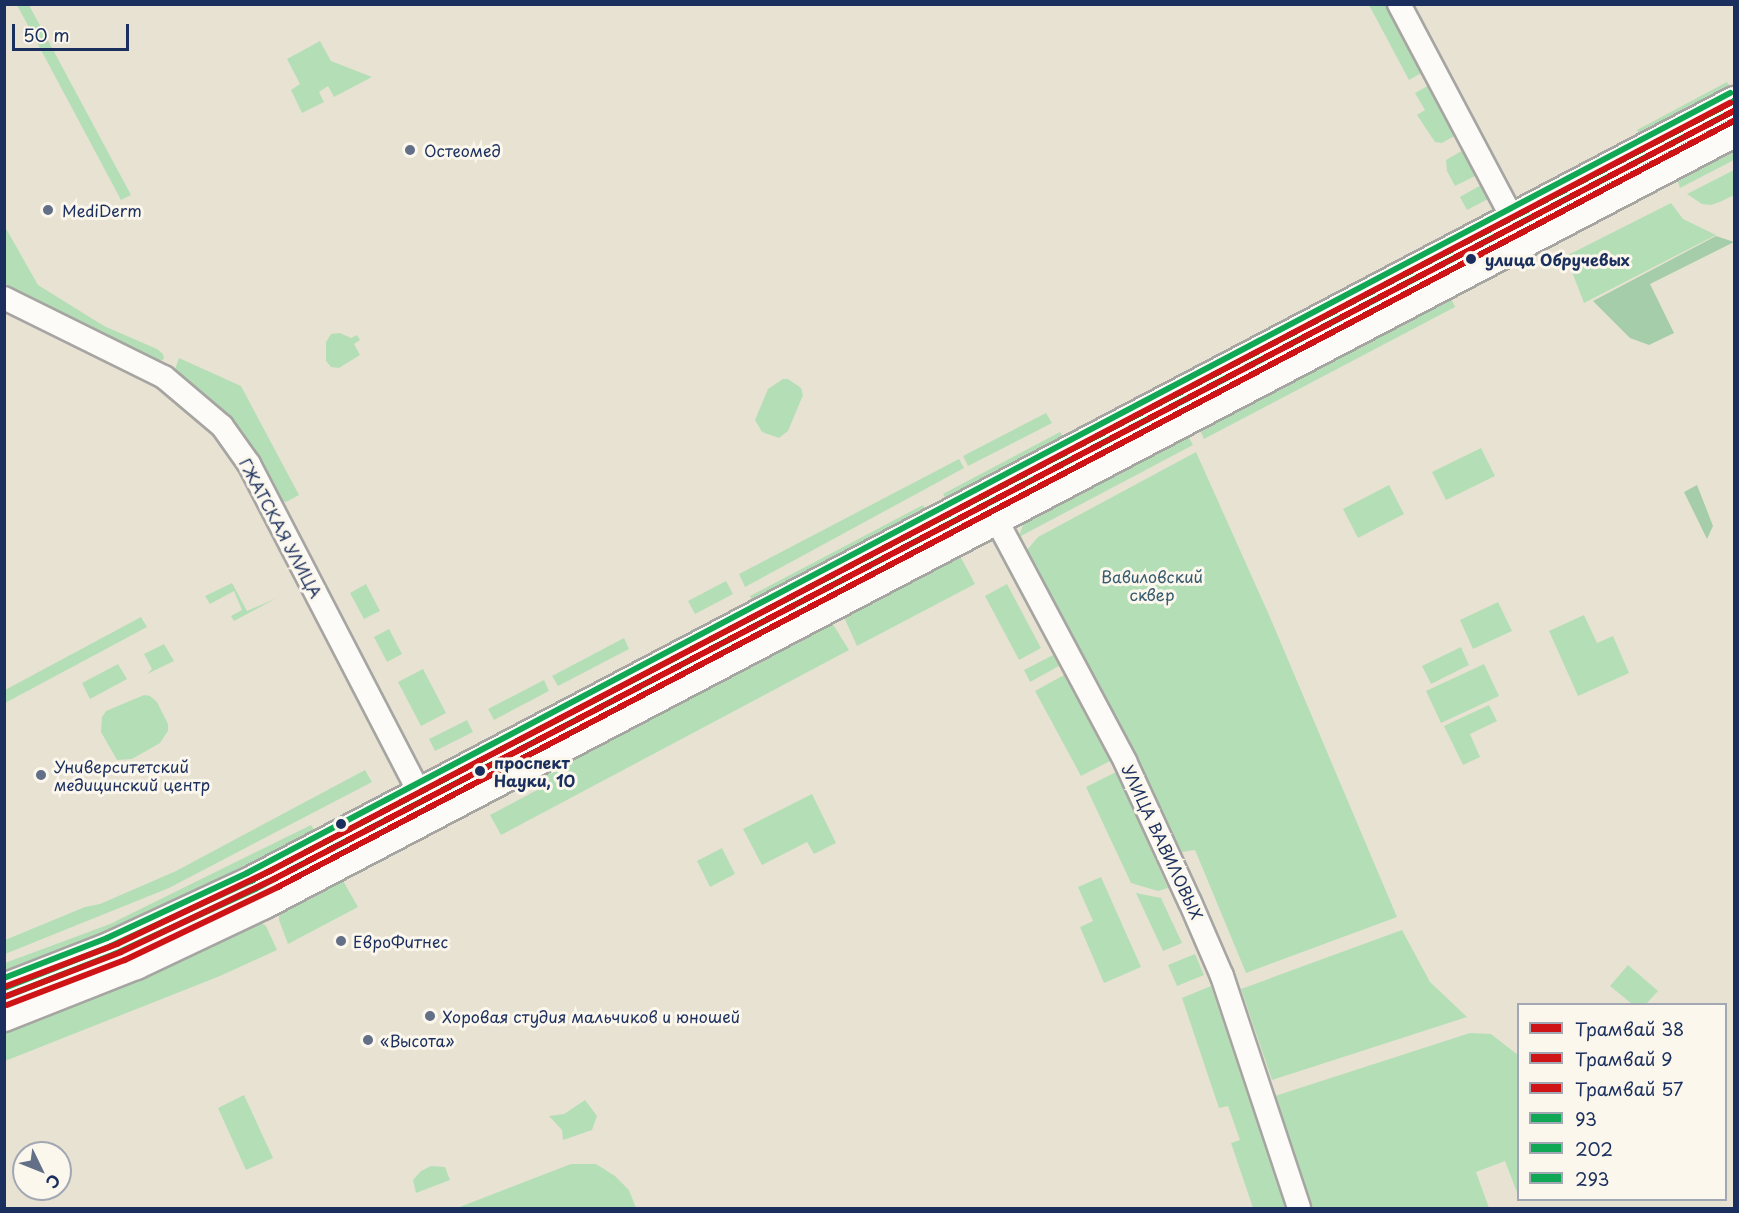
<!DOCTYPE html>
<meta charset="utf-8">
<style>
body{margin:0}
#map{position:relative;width:1739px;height:1213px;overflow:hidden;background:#e8e2d3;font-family:"Playpen Sans",sans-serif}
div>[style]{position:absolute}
.green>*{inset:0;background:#b4dfb6}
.forest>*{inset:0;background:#a5cda9}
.roads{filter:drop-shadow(2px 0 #a6a5a2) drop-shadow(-2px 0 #a6a5a2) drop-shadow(0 2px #a6a5a2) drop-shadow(0 -2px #a6a5a2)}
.minor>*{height:22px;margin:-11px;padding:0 11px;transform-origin:11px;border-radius:11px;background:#fcfbf8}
.major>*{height:28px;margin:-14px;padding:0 14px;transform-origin:14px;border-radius:14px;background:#fcfbf8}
.bus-1>*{height:6px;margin:-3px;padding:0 3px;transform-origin:3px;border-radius:3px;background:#10a855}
.bus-2>*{height:6px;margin:-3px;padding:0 3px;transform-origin:3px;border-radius:3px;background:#10a855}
.bus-3>*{height:6px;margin:-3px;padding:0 3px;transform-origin:3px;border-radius:3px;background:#10a855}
.tram-1>*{height:6px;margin:-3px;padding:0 3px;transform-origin:3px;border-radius:3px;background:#ce1417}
.tram-2>*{height:6px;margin:-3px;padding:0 3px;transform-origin:3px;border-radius:3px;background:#ce1417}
.tram-3>*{height:6px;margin:-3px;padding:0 3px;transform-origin:3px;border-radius:3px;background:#ce1417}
.dots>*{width:16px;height:16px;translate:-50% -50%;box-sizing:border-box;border:3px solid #fbf7ec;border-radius:50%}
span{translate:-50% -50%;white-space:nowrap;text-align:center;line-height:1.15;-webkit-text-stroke:6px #fbf7ec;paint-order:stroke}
.poi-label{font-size:16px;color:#1b2f5e}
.left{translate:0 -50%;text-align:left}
.stop-label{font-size:16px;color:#1b2f5e;font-weight:700}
.street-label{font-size:16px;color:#1b2f5e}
.park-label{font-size:16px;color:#365a6e}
.frame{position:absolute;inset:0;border:6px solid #1b2f5e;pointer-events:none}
.legend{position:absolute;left:1517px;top:1003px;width:210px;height:198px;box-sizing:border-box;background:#fbf7ec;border:2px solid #a1a7b3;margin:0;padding:8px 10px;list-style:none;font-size:18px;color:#1b2f5e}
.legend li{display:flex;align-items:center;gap:12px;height:30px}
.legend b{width:30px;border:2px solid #a1a7b3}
.north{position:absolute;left:12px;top:1141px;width:60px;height:60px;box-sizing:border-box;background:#fbf7ec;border:2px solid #a1a7b3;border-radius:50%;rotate:133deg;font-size:16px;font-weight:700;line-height:24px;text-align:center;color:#1b2f5e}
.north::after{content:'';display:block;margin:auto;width:21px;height:27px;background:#636e87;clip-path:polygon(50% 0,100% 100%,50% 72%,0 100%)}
.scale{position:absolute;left:12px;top:24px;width:117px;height:27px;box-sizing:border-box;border:3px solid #1b2f5e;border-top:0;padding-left:8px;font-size:18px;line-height:21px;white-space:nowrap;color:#1b2f5e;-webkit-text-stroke:4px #fbf7ec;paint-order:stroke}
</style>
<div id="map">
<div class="green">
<div style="clip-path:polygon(17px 5px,29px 5px,131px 195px,121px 200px)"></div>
<div style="clip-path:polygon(1369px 5px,1389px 5px,1425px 71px,1409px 80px)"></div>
<div style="clip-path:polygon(320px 41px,331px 61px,372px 77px,334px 97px,328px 86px,319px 92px,324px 102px,302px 113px,291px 90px,300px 84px,287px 59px)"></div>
<div style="clip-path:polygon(1727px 82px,1732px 90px,1641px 137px,1637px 130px)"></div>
<div style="clip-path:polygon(1431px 84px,1458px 134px,1442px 143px,1435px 142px,1417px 115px,1425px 110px,1415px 93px)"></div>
<div style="clip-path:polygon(1734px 146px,1734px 160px,1680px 188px,1676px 176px)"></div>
<div style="clip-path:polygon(1465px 149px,1479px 174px,1455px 186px,1447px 171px,1446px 160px)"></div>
<div style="clip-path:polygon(1734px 170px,1734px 195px,1722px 201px,1711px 205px,1702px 204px,1687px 194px)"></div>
<div style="clip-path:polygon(1481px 185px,1488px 199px,1467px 210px,1460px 197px)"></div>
<div style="clip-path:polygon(1671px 203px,1683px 219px,1716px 235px,1584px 303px,1566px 256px)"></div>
<div style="clip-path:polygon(4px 225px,38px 285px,104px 326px,157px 349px,163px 354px,164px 359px,159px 361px,34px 304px,5px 283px)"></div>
<div style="clip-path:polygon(1450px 296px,1455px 307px,1204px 439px,1199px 428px)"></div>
<div style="clip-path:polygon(340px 333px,351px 338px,357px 335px,360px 340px,354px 344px,360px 355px,339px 368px,331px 367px,326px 361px,326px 342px,331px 334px)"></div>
<div style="clip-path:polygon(179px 358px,241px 386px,299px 495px,286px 502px,275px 499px,174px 372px)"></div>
<div style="clip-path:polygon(783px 379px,788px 379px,801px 388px,803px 395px,788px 431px,779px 438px,762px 432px,755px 420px,768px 389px)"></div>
<div style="clip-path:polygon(1046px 413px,1052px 423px,968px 466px,963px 456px)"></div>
<div style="clip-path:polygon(1060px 432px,1065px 440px,947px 501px,943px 494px)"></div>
<div style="clip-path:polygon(1187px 434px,1193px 445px,1019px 537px,1024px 521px)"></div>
<div style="clip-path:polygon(1481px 448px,1495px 476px,1446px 500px,1432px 472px)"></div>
<div style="clip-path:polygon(1196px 452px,1269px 615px,1397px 917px,1246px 973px,1195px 850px,1182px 852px,1134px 752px,1027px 550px,1038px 537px)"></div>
<div style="clip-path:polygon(959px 459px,964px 468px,745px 587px,739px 574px)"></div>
<div style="clip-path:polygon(1389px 485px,1404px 514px,1358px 538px,1343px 509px)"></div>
<div style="clip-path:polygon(923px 505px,927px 512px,753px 603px,750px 596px)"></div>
<div style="clip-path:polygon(959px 554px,975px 584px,857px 646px,843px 615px)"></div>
<div style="clip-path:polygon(726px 581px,733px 594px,695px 614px,688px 601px)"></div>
<div style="clip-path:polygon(232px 583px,247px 611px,277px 598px,234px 621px,231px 616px,242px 610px,234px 591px,210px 604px,205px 596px)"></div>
<div style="clip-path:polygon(366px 584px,380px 611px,364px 619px,350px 593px)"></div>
<div style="clip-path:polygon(1007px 584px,1041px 648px,1019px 660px,985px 596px)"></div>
<div style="clip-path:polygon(1498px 602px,1512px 631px,1473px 649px,1460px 620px)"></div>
<div style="clip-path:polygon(1584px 615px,1597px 643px,1613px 636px,1629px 673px,1578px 696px,1549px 631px)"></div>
<div style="clip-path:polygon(141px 617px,147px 627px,5px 703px,5px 690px)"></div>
<div style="clip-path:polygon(831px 621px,849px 650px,501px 835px,490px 815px,539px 789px,533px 777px)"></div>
<div style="clip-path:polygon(389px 629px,402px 654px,387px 662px,374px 637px)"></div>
<div style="clip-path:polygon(624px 638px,629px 649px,558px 686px,552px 676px)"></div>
<div style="clip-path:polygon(164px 644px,174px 661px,147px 674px,152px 669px,144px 654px)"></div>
<div style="clip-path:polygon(1461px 647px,1469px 665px,1431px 684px,1422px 666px)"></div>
<div style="clip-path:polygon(1053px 655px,1059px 666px,1030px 682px,1024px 670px)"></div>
<div style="clip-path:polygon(118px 664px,127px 679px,90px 699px,82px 683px)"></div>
<div style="clip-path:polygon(1484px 664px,1499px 696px,1441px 723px,1426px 691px)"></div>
<div style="clip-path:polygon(423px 669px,446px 713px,421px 726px,398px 682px)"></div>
<div style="clip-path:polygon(1064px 675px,1110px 761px,1081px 776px,1035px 691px)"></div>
<div style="clip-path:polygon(544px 680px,549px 691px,494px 720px,488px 709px)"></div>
<div style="clip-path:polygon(144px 695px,150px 696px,157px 702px,168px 724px,168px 731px,160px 743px,132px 759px,117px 760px,101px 732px,102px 717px,106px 711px)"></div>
<div style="clip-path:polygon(1489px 705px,1497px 721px,1470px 734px,1480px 757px,1463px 765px,1444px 726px)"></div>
<div style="clip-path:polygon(467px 720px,473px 732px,435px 751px,429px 739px)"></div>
<div style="clip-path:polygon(365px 770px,372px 782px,169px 888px,5px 954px,5px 940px,85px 907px,100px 904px,176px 871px)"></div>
<div style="clip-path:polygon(1116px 772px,1168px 888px,1158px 891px,1131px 883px,1086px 787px)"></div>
<div style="clip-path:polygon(812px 794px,836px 843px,814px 854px,807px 842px,762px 865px,743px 829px)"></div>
<div style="clip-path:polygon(311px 825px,315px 831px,112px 930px,5px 970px,5px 963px,110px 924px)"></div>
<div style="clip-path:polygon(722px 848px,735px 874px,710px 887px,697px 861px)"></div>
<div style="clip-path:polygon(1101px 877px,1141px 967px,1104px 983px,1080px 927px,1093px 921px,1078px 887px)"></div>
<div style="clip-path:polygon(342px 879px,358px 907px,288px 944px,279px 920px,279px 912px)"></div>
<div style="clip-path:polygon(1136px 893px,1161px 898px,1182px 943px,1163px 951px)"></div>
<div style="clip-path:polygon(260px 922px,266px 926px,277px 950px,220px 976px,5px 1061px,5px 1029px,142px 978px)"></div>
<div style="clip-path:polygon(1402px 930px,1430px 982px,1467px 1017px,1272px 1080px,1241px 989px)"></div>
<div style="clip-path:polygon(1195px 954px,1204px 975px,1177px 986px,1168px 965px)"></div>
<div style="clip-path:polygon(1628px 965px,1658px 991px,1646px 1004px,1632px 1004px,1610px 986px)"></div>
<div style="clip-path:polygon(1211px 986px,1286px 1208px,1253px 1208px,1231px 1143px,1240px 1140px,1228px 1106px,1219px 1108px,1182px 998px)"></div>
<div style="clip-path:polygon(1470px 1033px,1491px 1034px,1518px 1055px,1518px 1195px,1505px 1161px,1476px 1172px,1489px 1208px,1313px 1208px,1275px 1096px)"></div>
<div style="clip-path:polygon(244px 1095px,273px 1158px,246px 1170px,218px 1108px)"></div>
<div style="clip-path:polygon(585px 1100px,597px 1116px,592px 1130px,563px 1140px,562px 1130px,549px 1116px,564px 1114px)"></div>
<div style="clip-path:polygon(571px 1164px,596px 1164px,615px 1176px,629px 1190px,636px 1208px,457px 1208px)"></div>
<div style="clip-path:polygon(431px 1166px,445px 1167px,450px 1180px,416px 1193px,413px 1180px,421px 1171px)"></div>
</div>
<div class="forest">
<div style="clip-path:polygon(1716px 236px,1734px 242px,1650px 284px,1674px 333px,1649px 345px,1630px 338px,1593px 301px)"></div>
<div style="clip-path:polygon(1697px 485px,1713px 526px,1707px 539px,1684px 492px)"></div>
</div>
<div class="roads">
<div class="minor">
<div style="left:1399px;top:4px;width:257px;rotate:62.1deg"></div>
<div style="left:4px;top:298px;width:178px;rotate:26.3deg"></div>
<div style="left:164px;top:377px;width:76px;rotate:40.2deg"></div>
<div style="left:222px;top:426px;width:47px;rotate:54.6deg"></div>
<div style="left:249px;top:464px;width:372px;rotate:62.6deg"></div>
<div style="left:989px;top:506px;width:289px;rotate:61.9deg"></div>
<div style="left:1125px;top:761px;width:155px;rotate:65.3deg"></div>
<div style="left:1190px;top:902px;width:81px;rotate:66.6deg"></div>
<div style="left:1222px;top:976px;width:244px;rotate:71.6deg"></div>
</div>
<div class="major">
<div style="left:4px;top:988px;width:115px;rotate:-21.4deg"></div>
<div style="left:111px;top:946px;width:154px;rotate:-24.9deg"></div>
<div style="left:251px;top:881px;width:1676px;rotate:-27.74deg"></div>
<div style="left:4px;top:1017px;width:142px;rotate:-21.5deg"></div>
<div style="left:136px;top:965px;width:140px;rotate:-25.3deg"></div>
<div style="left:263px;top:905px;width:1661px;rotate:-27.69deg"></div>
</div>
</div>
<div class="bus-1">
<div style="left:4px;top:988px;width:115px;rotate:-21.4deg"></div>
<div style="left:111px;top:946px;width:154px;rotate:-24.9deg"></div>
<div style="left:251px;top:881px;width:1676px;rotate:-27.74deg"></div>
</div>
<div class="bus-2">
<div style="left:7px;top:996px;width:116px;rotate:-21.3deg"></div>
<div style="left:115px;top:954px;width:154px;rotate:-24.9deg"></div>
<div style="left:255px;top:889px;width:1671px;rotate:-27.75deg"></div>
</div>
<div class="bus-3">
<div style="left:4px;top:978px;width:110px;rotate:-21.2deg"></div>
<div style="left:107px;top:938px;width:154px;rotate:-24.9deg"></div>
<div style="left:247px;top:873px;width:1676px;rotate:-27.74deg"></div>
</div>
<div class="tram-1">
<div style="left:4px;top:997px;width:125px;rotate:-21deg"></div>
<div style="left:121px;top:952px;width:170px;rotate:-25.5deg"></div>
<div style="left:274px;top:879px;width:1650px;rotate:-27.75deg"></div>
</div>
<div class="tram-2">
<div style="left:7px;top:1005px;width:126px;rotate:-20.9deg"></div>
<div style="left:125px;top:960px;width:170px;rotate:-25.5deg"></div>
<div style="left:278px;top:887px;width:1645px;rotate:-27.75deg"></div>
</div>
<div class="tram-3">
<div style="left:4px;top:987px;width:121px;rotate:-20.8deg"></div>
<div style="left:117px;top:944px;width:170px;rotate:-25.5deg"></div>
<div style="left:270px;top:871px;width:1650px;rotate:-27.75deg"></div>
</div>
<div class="dots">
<div style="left:410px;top:150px;background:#636e87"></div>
<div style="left:48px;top:210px;background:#636e87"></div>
<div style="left:1471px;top:259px;background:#1b2f5e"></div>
<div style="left:480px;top:771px;background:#1b2f5e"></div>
<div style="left:41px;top:775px;background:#636e87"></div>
<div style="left:341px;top:824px;background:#1b2f5e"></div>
<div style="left:341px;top:941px;background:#636e87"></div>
<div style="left:430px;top:1016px;background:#636e87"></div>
<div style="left:368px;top:1040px;background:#636e87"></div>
</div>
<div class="poi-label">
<span class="left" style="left:424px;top:150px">Остеомед</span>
<span class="left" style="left:62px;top:210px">MediDerm</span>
<span class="left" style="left:54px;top:775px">Университетский<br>медицинский центр</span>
<span class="left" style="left:353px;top:941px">ЕвроФитнес</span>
<span class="left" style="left:442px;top:1016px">Хоровая студия мальчиков и юношей</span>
<span class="left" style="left:380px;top:1040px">«Высота»</span>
</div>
<div class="stop-label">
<span class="left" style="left:1485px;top:259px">улица Обручевых</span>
<span class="left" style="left:494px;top:771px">проспект<br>Науки, 10</span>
</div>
<div class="street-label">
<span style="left:281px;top:528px;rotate:62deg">ГЖАТСКАЯ УЛИЦА</span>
<span style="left:1163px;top:842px;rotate:65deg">УЛИЦА ВАВИЛОВЫХ</span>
</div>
<div class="park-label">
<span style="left:1152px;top:585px">Вавиловский<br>сквер</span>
</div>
<div class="frame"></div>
<ul class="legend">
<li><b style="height:8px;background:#ce1417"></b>Трамвай 38</li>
<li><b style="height:8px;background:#ce1417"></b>Трамвай 9</li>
<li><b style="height:8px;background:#ce1417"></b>Трамвай 57</li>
<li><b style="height:8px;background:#10a855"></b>93</li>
<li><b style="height:8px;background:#10a855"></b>202</li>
<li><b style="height:8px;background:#10a855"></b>293</li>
</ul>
<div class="north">С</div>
<div class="scale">50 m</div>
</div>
